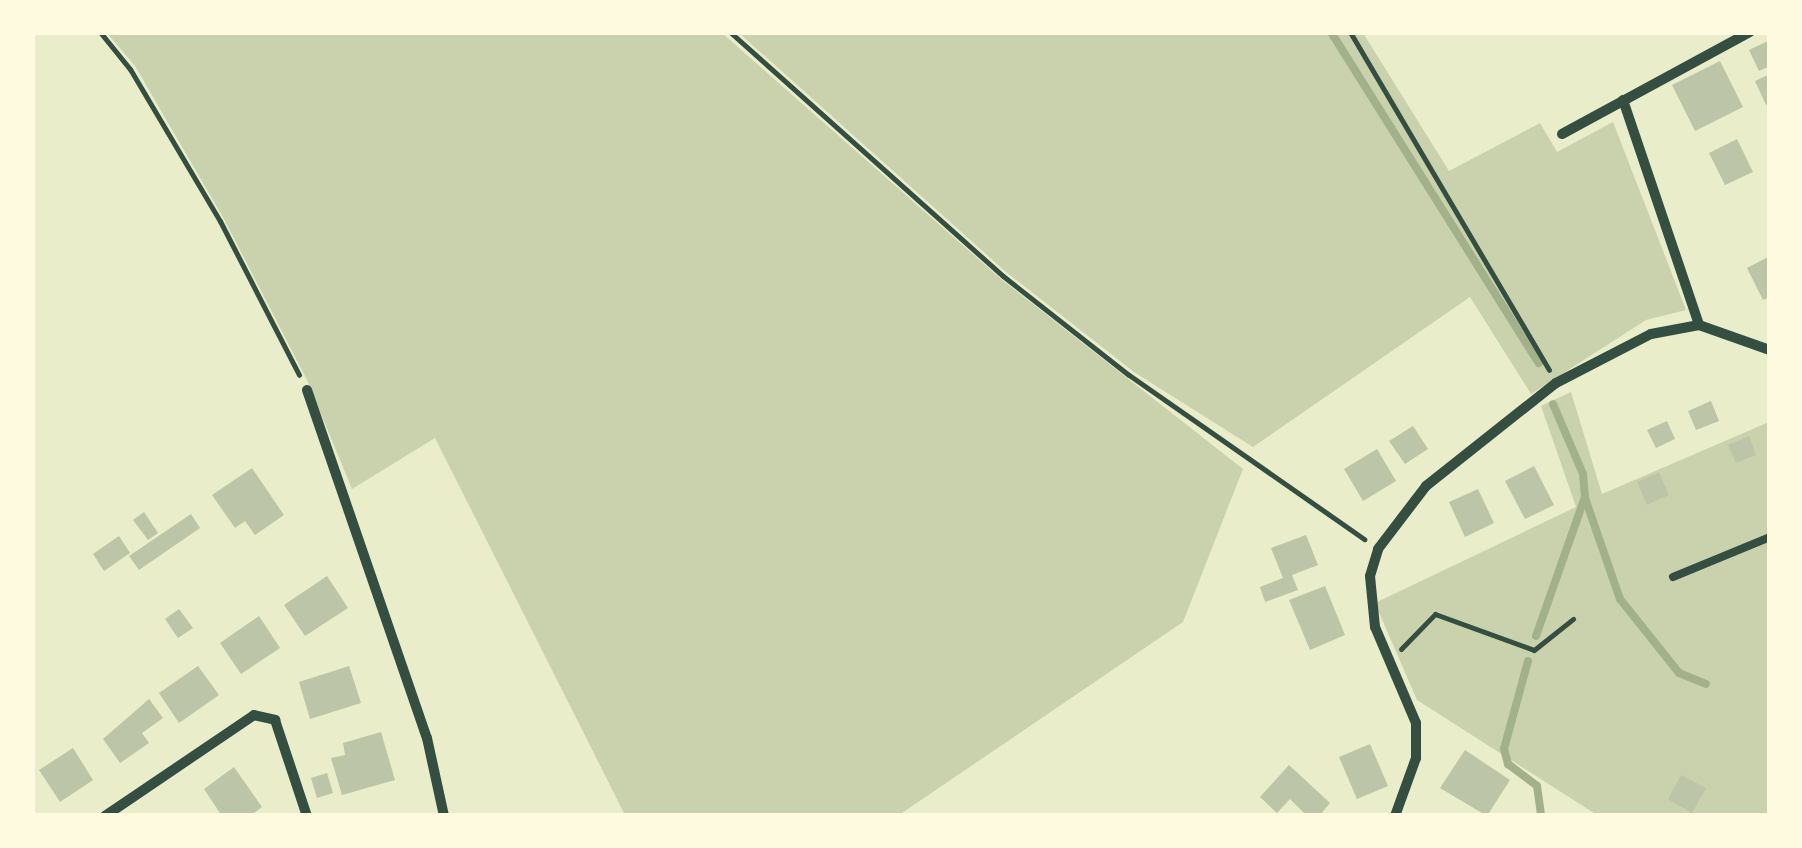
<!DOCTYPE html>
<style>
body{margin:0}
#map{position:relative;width:1802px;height:848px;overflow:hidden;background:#e9edc9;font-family:"Roboto Condensed",sans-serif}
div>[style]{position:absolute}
.green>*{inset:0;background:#cad2ad}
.stream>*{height:8px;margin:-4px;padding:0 4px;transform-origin:4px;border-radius:4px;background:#a3b18a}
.building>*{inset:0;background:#bcc5a7}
.path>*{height:5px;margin:-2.5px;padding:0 2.5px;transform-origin:2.5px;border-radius:2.5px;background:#344e41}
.service>*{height:8px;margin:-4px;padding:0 4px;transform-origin:4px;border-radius:4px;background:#344e41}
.minor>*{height:10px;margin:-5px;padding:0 5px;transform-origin:5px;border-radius:5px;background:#344e41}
span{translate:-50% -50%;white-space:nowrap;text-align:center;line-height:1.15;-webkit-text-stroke:9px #fefae0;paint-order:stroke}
.frame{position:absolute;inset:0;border:35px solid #fefae0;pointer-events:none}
</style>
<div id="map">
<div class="green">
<div style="clip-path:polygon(107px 33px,722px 33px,1001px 279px,1243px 469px,1183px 622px,899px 815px,625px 815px,435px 438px,352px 489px,307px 380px,224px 219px,135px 66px)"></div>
<div style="clip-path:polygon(739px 33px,1363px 33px,1449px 171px,1540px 123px,1557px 152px,1613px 122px,1686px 310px,1646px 320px,1531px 394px,1470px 297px,1253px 447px,1134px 372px,1006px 272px)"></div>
<div style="clip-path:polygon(1571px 392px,1602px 494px,1769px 422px,1769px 815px,1597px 815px,1417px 700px,1375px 603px,1576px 507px,1541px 406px)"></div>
</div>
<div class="stream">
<div style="left:1331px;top:32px;width:391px;rotate:57.9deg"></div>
<div style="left:1585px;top:498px;width:107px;rotate:70.9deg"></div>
<div style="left:1620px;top:599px;width:95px;rotate:51.4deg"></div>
<div style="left:1679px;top:673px;width:29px;rotate:22deg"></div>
<div style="left:1536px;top:636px;width:147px;rotate:-70.6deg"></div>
<div style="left:1585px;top:497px;width:23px;rotate:-95deg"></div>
<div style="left:1583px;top:474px;width:76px;rotate:-113.2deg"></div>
<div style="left:1528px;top:661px;width:91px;rotate:105.3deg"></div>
<div style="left:1504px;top:749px;width:16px;rotate:75deg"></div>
<div style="left:1508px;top:764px;width:36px;rotate:37deg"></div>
<div style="left:1537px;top:786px;width:30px;rotate:82deg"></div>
</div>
<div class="building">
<div style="clip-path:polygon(1770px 40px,1770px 66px,1759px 71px,1749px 50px)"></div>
<div style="clip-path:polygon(1720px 61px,1743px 107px,1695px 131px,1672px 85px)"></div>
<div style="clip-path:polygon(1770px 74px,1770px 103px,1766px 105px,1755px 81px)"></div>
<div style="clip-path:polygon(1737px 139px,1753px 172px,1725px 185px,1709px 153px)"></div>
<div style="clip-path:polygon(1770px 256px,1770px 297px,1763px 300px,1747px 268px)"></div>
<div style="clip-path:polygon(1711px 401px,1719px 421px,1696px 430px,1688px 411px)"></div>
<div style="clip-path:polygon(1667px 421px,1675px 439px,1656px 448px,1647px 430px)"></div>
<div style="clip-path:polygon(1413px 426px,1428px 449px,1405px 464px,1389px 441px)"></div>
<div style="clip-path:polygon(1749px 436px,1756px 455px,1736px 463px,1728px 445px)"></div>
<div style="clip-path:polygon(1377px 449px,1396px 481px,1363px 501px,1344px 469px)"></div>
<div style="clip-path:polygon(1534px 466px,1554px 505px,1525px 519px,1505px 481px)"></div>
<div style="clip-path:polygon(252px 468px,284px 515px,255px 535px,245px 521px,235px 528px,212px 495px)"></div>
<div style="clip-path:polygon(1659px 472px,1669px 495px,1647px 505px,1637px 482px)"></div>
<div style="clip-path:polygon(1478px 489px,1494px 523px,1465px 537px,1449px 502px)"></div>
<div style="clip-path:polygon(144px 512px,158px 533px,148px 540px,133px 520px)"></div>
<div style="clip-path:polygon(191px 514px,200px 528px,139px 570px,129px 556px)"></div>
<div style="clip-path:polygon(1306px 535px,1318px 565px,1292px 575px,1298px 590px,1265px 602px,1260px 587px,1283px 578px,1271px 548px)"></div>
<div style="clip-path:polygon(119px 536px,130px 553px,104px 571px,93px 554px)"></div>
<div style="clip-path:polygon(327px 576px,348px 608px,305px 636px,284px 605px)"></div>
<div style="clip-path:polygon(1325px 586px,1345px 635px,1310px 650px,1289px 600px)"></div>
<div style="clip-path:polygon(179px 609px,193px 628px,178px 638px,165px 619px)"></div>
<div style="clip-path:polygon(259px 616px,280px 648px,241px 674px,220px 643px)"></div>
<div style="clip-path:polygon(198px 666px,219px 695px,179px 723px,159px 693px)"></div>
<div style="clip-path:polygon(349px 666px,361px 703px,310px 719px,299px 682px)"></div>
<div style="clip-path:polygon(149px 699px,163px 718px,142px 733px,149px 743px,120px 763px,103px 739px)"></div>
<div style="clip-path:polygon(381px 732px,395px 780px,342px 795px,331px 758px,345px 755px,343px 743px)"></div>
<div style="clip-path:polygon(1370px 744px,1388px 786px,1357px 799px,1339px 757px)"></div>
<div style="clip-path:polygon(73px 748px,93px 780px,60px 802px,39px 770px)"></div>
<div style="clip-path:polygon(1465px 750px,1510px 780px,1487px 816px,1440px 788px)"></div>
<div style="clip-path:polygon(1289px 765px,1330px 803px,1319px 816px,1307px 816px,1290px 799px,1277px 813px,1260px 797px)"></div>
<div style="clip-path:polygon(234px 767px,262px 807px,250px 816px,222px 816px,204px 789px)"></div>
<div style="clip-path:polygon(327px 773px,333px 793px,317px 798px,311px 778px)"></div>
<div style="clip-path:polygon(1681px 775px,1706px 788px,1692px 813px,1668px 799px)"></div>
</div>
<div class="path">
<div style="left:100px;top:32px;width:48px;rotate:51deg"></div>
<div style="left:130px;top:69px;width:177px;rotate:59.4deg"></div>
<div style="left:220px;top:221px;width:173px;rotate:62.8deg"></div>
<div style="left:730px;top:32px;width:366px;rotate:41.8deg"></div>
<div style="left:1003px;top:276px;width:160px;rotate:38.2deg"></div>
<div style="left:1129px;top:375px;width:287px;rotate:34.9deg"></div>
<div style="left:1350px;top:32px;width:392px;rotate:59.5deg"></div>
<div style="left:1401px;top:649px;width:49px;rotate:-45.8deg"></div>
<div style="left:1435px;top:614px;width:105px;rotate:20deg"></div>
<div style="left:1534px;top:650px;width:50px;rotate:-38.5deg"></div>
</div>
<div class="service">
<div style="left:1673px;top:577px;width:105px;rotate:-22.4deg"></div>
</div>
<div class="minor">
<div style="left:1623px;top:100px;width:237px;rotate:71.3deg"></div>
<div style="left:1562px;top:134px;width:214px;rotate:-28.5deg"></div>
<div style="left:307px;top:390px;width:368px;rotate:71deg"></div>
<div style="left:427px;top:738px;width:80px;rotate:77.7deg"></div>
<div style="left:105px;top:816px;width:180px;rotate:-34.1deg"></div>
<div style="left:254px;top:715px;width:22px;rotate:13deg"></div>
<div style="left:275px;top:720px;width:101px;rotate:71.6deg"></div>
<div style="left:1395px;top:816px;width:62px;rotate:-70.1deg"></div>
<div style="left:1416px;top:758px;width:35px;rotate:-90deg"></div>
<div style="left:1416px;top:723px;width:104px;rotate:-113.1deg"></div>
<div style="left:1375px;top:627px;width:51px;rotate:-95.6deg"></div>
<div style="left:1370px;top:576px;width:28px;rotate:-73deg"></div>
<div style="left:1378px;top:549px;width:79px;rotate:-52.7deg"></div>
<div style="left:1426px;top:486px;width:166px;rotate:-38.4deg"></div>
<div style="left:1556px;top:383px;width:107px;rotate:-27.3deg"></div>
<div style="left:1651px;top:334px;width:49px;rotate:-10.6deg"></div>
<div style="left:1699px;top:325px;width:75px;rotate:19.4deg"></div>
</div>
<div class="frame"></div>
</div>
